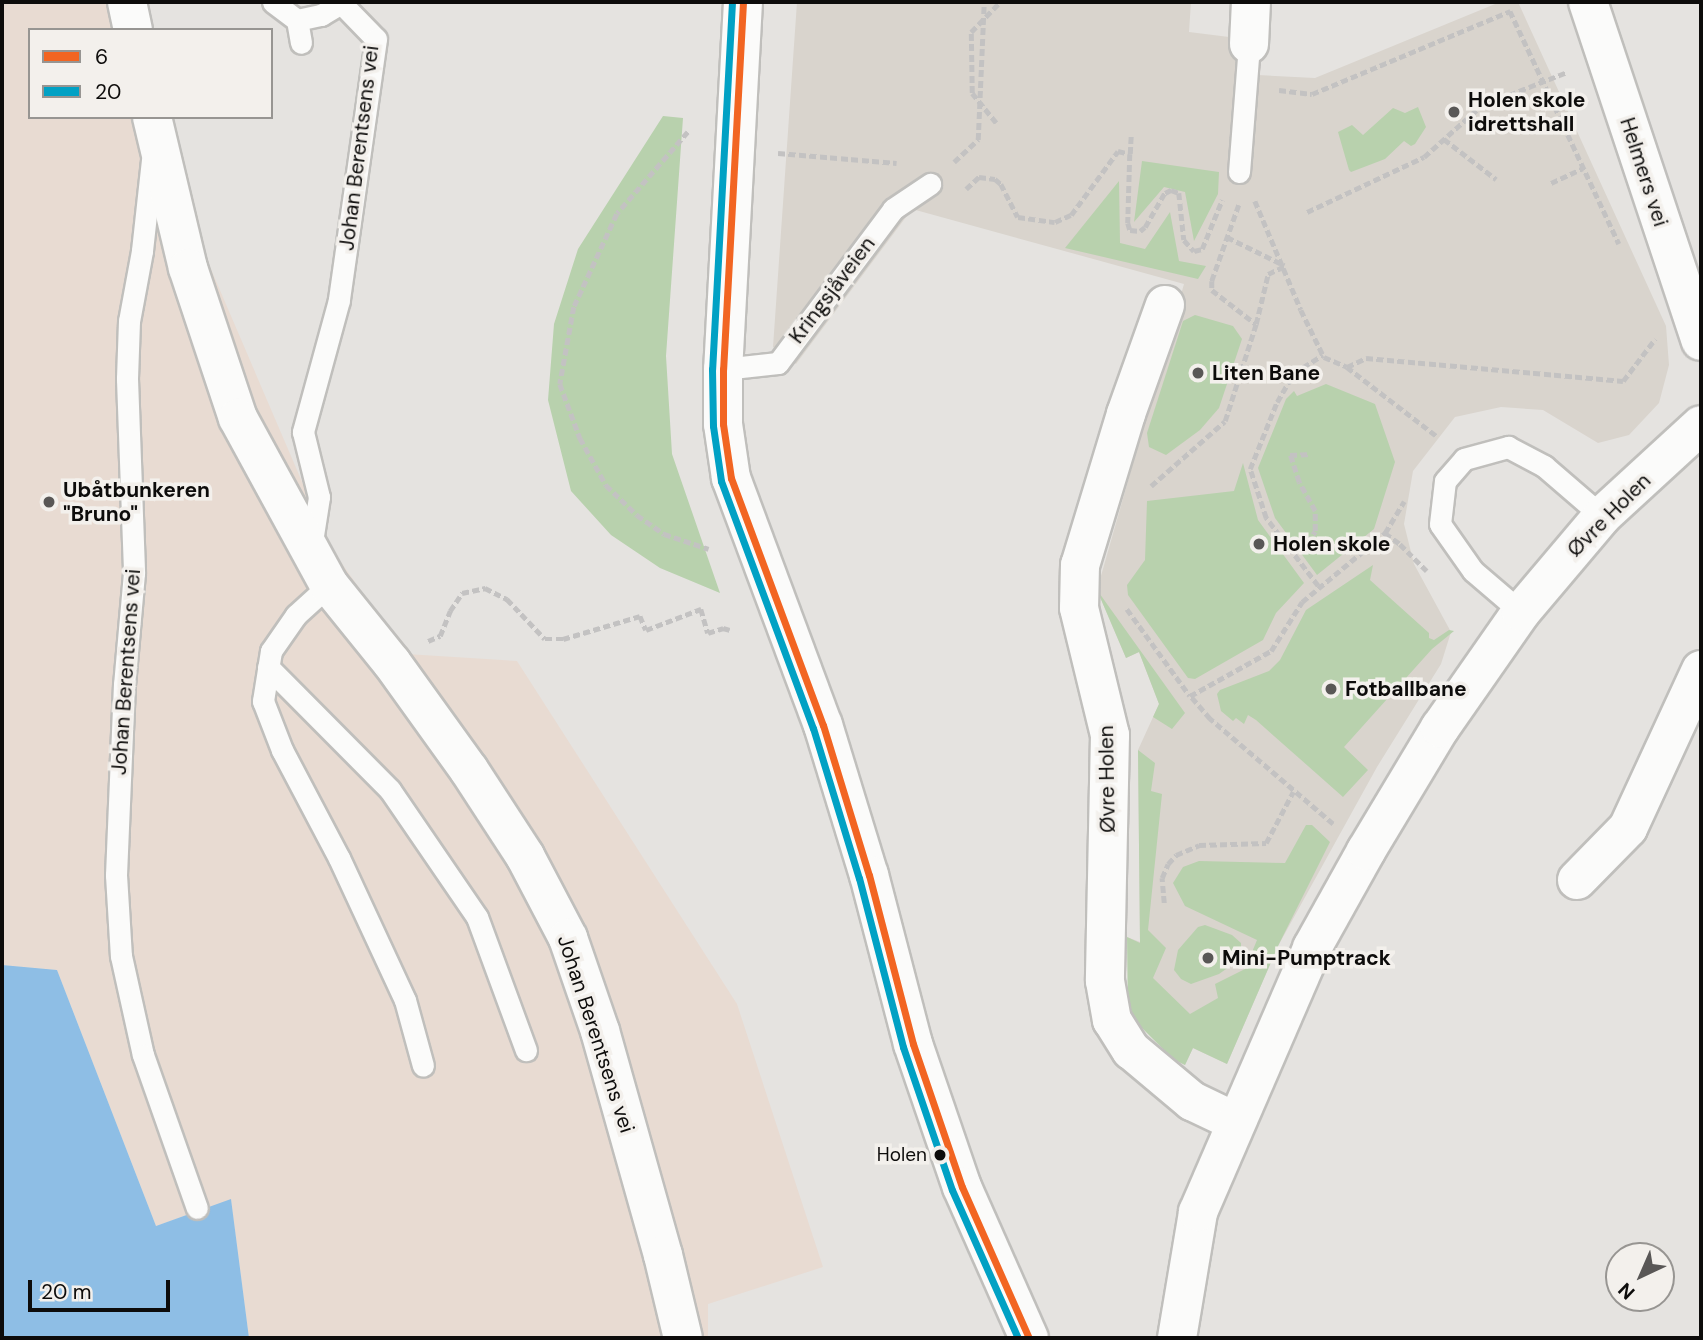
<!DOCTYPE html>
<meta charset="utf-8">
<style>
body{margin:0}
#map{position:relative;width:1703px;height:1340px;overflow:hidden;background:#e5e3e0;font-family:"DM Sans",sans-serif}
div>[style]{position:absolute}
.industrial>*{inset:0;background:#e8dbd2}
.built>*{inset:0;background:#d9d4cd}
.green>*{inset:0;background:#b8d1ad}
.water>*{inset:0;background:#8ebee5}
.path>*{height:4.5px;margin-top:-2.25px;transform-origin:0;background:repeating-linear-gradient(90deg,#c3c2c2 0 7px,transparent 0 10.5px)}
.roads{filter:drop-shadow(2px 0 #c0bfbc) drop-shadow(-2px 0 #c0bfbc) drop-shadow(0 2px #c0bfbc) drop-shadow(0 -2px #c0bfbc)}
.service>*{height:21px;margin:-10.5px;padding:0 10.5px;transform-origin:10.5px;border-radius:10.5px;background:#fbfbfa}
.minor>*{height:38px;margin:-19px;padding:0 19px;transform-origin:19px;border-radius:19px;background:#fbfbfa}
.tertiary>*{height:38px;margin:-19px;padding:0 19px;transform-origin:19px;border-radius:19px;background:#fbfbfa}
.primary>*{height:38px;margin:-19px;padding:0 19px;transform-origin:19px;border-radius:19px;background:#fbfbfa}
.path-bridge>*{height:4.5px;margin-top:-2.25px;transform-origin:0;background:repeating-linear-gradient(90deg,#c3c2c2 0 7px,transparent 0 10.5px)}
.bus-1>*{height:7px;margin:-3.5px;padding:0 3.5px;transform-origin:3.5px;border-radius:3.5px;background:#f26522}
.bus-2>*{height:7px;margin:-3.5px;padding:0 3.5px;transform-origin:3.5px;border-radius:3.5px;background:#01a1c4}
.dots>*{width:19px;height:19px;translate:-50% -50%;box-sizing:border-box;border:4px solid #f3f0ec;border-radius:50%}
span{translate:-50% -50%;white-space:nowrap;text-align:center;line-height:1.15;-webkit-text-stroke:7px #f3f0ec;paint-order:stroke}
.bus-label{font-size:19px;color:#0d0c0b}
.right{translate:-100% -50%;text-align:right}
.poi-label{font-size:21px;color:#0d0c0b;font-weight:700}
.left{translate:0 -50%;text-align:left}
.street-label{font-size:21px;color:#0d0c0b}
.frame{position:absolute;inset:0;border:4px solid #0d0c0b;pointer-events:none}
.legend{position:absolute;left:28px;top:28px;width:245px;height:91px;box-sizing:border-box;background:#f3f0ec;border:2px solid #979592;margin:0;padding:9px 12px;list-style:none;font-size:21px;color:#0d0c0b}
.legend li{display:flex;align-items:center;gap:14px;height:35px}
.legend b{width:35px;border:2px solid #979592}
.north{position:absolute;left:1605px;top:1242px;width:70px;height:70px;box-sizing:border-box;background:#f3f0ec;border:2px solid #979592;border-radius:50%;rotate:224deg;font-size:19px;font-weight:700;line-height:28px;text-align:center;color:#0d0c0b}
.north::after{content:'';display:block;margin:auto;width:24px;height:32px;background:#595756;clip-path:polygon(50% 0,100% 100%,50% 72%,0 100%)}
.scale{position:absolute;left:28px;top:1280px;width:142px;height:32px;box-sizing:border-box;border:4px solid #0d0c0b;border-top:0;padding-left:9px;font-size:21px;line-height:24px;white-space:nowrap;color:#0d0c0b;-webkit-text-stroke:5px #f3f0ec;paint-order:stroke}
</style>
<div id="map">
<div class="industrial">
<div style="clip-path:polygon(2px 2px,132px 2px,139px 30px,30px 30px,30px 117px,160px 117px,177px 190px,330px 547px,406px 654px,517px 661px,737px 1004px,823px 1267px,708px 1304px,708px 1338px,249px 1338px,231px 1200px,156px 1226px,57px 970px,2px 965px)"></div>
</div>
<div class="built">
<div style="clip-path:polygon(797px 2px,1191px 2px,1189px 32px,1261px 41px,1258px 75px,1315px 78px,1500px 2px,1518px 2px,1666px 326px,1669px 365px,1659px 403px,1629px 435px,1598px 443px,1543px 410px,1501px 407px,1455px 417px,1413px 471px,1404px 524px,1414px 564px,1451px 632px,1441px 664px,1377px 767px,1278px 946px,1227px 1064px,1193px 1048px,1185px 1065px,1173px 1059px,1127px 937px,1140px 942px,1138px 750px,1159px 704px,1139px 652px,1126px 658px,1097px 590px,1184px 284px,912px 209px,796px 364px,773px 347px)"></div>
</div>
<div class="green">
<div style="clip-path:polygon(1418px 107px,1426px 127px,1415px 144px,1411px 146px,1404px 141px,1385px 159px,1351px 172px,1349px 170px,1338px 132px,1352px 125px,1363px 135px,1393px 108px,1405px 113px)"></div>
<div style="clip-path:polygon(663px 116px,683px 118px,666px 356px,672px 454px,720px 593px,660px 568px,611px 535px,571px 491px,548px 400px,554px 324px,578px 249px)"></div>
<div style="clip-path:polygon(1142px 161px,1219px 172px,1218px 194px,1194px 241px,1185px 192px,1164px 187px,1134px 222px)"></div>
<div style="clip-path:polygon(1119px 181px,1120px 243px,1145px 249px,1170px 212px,1179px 261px,1206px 266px,1198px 279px,1065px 248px)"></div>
<div style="clip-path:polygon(1195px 315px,1233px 326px,1242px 339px,1219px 408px,1200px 430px,1166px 455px,1149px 447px,1147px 433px,1183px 321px)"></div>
<div style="clip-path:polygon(1326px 384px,1375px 404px,1395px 462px,1374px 529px,1317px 575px,1275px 518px,1258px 468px,1286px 399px,1294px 391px,1297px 396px)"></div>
<div style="clip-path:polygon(1243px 463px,1258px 520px,1304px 583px,1276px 613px,1263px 640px,1195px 679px,1188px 678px,1128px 595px,1127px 585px,1145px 560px,1147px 501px,1234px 491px)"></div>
<div style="clip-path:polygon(1373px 565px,1370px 580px,1429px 633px,1429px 638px,1434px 640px,1449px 630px,1454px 631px,1432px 649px,1344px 747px,1368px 770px,1343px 797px,1256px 720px,1248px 715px,1244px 724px,1236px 718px,1233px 721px,1221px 711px,1217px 694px,1220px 690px,1269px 671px,1280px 660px,1306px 610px)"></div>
<div style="clip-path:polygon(1097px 590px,1185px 713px,1172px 729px,1153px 717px,1159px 704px,1139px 652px,1126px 658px)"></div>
<div style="clip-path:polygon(1138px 750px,1155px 763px,1151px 791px,1162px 794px,1148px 930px,1166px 948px,1153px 978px,1190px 1014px,1218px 998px,1215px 984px,1245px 969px,1257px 940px,1185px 906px,1173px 883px,1183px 867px,1199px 861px,1285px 863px,1306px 825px,1312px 825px,1330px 842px,1278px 946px,1227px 1064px,1193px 1048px,1185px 1065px,1173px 1059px,1128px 1014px,1127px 937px,1140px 943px)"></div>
<div style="clip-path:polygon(1205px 925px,1232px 935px,1241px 943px,1241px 954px,1236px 962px,1219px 974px,1191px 984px,1181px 979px,1174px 970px,1178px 950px,1198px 927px)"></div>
</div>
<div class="water">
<div style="clip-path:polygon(2px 965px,57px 970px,156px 1226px,231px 1199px,249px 1338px,2px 1338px)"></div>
</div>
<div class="path">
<div style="left:1279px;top:90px;width:33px;rotate:7deg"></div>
<div style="left:1312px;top:94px;width:215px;rotate:-22.7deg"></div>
<div style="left:1510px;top:11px;width:257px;rotate:64.9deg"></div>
<div style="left:688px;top:132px;width:108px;rotate:130.9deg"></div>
<div style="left:617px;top:214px;width:102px;rotate:114.8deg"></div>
<div style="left:574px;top:307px;width:78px;rotate:100.3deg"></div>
<div style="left:560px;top:384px;width:58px;rotate:69.7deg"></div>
<div style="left:580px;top:438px;width:54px;rotate:61deg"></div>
<div style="left:606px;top:485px;width:43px;rotate:44.1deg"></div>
<div style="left:637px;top:515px;width:33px;rotate:35deg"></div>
<div style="left:664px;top:534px;width:47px;rotate:18.4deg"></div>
<div style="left:1444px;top:139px;width:66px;rotate:37.6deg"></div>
<div style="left:778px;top:153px;width:119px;rotate:4.8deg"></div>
<div style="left:1130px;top:154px;width:19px;rotate:-87deg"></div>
<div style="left:954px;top:162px;width:33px;rotate:-43deg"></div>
<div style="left:978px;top:140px;width:138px;rotate:-87.5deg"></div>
<div style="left:1551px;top:183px;width:35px;rotate:-25deg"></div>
<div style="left:966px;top:189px;width:18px;rotate:-43deg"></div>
<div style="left:979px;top:177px;width:16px;rotate:7deg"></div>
<div style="left:995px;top:179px;width:8px;rotate:40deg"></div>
<div style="left:1001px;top:184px;width:37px;rotate:63deg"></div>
<div style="left:1018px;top:217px;width:37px;rotate:8deg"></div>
<div style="left:1055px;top:222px;width:17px;rotate:-24deg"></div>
<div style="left:1071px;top:215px;width:79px;rotate:-53.7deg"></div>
<div style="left:1118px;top:151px;width:12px;rotate:14deg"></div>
<div style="left:1130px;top:154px;width:69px;rotate:91.7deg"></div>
<div style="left:1128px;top:223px;width:7px;rotate:74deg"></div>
<div style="left:1130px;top:230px;width:10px;rotate:6deg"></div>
<div style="left:1140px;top:231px;width:6px;rotate:-39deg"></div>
<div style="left:1145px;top:227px;width:39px;rotate:-60deg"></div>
<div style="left:1165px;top:193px;width:7px;rotate:-27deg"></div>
<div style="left:1171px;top:190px;width:9px;rotate:21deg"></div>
<div style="left:1179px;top:193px;width:47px;rotate:83.9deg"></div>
<div style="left:1184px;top:240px;width:15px;rotate:48deg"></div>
<div style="left:1194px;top:251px;width:8px;rotate:-14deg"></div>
<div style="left:1202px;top:249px;width:53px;rotate:-67.8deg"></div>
<div style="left:1255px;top:201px;width:118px;rotate:67.1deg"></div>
<div style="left:1301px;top:310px;width:52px;rotate:63.9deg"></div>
<div style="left:1324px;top:357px;width:25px;rotate:23deg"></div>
<div style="left:1347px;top:367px;width:115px;rotate:37.6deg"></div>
<div style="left:1239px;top:205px;width:81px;rotate:109.6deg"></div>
<div style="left:1212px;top:281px;width:9px;rotate:90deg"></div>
<div style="left:1212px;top:290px;width:56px;rotate:37.7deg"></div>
<div style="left:1307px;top:212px;width:129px;rotate:-25.2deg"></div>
<div style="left:1424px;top:157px;width:75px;rotate:-41.8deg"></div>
<div style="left:1480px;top:107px;width:53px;rotate:-22.2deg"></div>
<div style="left:1227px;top:237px;width:64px;rotate:26.2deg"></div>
<div style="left:1347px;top:367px;width:21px;rotate:-25deg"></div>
<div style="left:1366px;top:358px;width:258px;rotate:5.1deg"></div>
<div style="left:1623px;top:381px;width:53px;rotate:-52.7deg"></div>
<div style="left:1151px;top:486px;width:98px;rotate:-41.3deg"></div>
<div style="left:1225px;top:421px;width:102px;rotate:-72.3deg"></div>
<div style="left:1256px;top:324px;width:51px;rotate:-76.5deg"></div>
<div style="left:1268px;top:274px;width:19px;rotate:-25deg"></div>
<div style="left:1385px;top:533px;width:19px;rotate:36deg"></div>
<div style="left:1400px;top:544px;width:38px;rotate:45deg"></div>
<div style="left:1293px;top:552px;width:17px;rotate:-33deg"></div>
<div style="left:1307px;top:543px;width:14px;rotate:-56deg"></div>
<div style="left:1315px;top:531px;width:20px;rotate:-90deg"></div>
<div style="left:1315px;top:511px;width:33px;rotate:-119deg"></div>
<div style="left:1299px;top:482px;width:28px;rotate:-108deg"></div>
<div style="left:1290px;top:455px;width:21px;rotate:-3deg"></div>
<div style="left:1318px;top:586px;width:86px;rotate:-127.4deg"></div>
<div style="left:1266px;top:518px;width:52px;rotate:-108.1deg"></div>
<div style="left:1250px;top:469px;width:72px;rotate:-68.1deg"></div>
<div style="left:1277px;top:402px;width:34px;rotate:-60deg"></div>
<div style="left:1294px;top:373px;width:34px;rotate:-32deg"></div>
<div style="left:1127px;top:609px;width:107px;rotate:54.1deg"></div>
<div style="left:428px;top:641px;width:13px;rotate:-23deg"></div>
<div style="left:440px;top:636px;width:27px;rotate:-68deg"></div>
<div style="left:450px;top:611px;width:22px;rotate:-56deg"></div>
<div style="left:462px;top:593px;width:24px;rotate:-12deg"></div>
<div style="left:485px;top:588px;width:25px;rotate:27deg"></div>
<div style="left:507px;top:599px;width:55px;rotate:46.5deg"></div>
<div style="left:545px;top:639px;width:18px"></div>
<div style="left:563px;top:639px;width:80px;rotate:-16.6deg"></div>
<div style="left:640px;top:616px;width:15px;rotate:67deg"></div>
<div style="left:646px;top:630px;width:59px;rotate:-20.9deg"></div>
<div style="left:701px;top:609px;width:25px;rotate:74deg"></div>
<div style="left:708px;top:633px;width:16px;rotate:-18deg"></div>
<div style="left:723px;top:628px;width:7px;rotate:16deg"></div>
<div style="left:1333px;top:824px;width:162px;rotate:-139.5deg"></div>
<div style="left:1210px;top:719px;width:30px;rotate:-131deg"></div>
<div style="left:1190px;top:696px;width:93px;rotate:-29.1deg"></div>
<div style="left:1271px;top:651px;width:58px;rotate:-57.7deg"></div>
<div style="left:1302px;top:602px;width:108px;rotate:-39.7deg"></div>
<div style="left:1385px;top:533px;width:37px;rotate:-59deg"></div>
<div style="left:1164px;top:903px;width:25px;rotate:-95deg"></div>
<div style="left:1162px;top:878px;width:15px;rotate:-67deg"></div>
<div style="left:1168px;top:864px;width:12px;rotate:-48deg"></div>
<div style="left:1176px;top:855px;width:25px;rotate:-23deg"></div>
<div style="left:1199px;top:845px;width:67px;rotate:-1.7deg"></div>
<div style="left:1266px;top:843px;width:58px;rotate:-62.1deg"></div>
</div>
<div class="roads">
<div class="service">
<div style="left:273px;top:2px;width:30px;rotate:37deg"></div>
<div style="left:297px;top:20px;width:25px;rotate:-12deg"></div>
<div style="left:321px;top:15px;width:23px;rotate:-31deg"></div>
<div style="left:341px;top:3px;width:50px;rotate:45.8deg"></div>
<div style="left:376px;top:39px;width:264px;rotate:98.1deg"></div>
<div style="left:339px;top:300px;width:137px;rotate:105.3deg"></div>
<div style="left:303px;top:432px;width:67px;rotate:76.2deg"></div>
<div style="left:319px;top:497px;width:52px;rotate:98.9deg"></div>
<div style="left:297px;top:20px;width:23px;rotate:80deg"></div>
<div style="left:152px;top:160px;width:92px;rotate:96.3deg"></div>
<div style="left:142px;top:251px;width:71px;rotate:100.5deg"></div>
<div style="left:129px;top:321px;width:58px;rotate:92deg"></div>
<div style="left:127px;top:379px;width:194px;rotate:87.9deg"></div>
<div style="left:134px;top:573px;width:111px;rotate:95.1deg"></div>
<div style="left:124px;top:684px;width:191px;rotate:92.4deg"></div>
<div style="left:116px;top:875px;width:81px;rotate:86.5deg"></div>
<div style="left:121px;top:956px;width:101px;rotate:77.5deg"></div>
<div style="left:143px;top:1055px;width:162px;rotate:70.6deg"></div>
<div style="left:1239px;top:172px;width:128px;rotate:-85.5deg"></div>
<div style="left:723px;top:369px;width:55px;rotate:-6.2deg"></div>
<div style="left:778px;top:363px;width:192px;rotate:-53.2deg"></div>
<div style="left:893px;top:209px;width:45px;rotate:-34deg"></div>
<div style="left:329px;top:585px;width:45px;rotate:137.7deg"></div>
<div style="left:296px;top:615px;width:44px;rotate:124.8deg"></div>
<div style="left:271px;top:651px;width:51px;rotate:99.1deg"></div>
<div style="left:263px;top:701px;width:53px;rotate:68.8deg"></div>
<div style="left:282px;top:750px;width:122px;rotate:62.2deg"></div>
<div style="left:339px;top:858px;width:157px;rotate:65.1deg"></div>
<div style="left:405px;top:1000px;width:68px;rotate:74.7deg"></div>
<div style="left:1521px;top:612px;width:63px;rotate:-139.5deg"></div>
<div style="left:1473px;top:571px;width:57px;rotate:-125.1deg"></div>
<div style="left:1440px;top:524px;width:43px;rotate:-83.4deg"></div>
<div style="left:1445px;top:481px;width:29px;rotate:-49deg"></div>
<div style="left:1464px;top:459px;width:46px;rotate:-15.3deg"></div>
<div style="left:1508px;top:447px;width:41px;rotate:27.8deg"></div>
<div style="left:1544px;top:466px;width:77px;rotate:40.8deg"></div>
<div style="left:268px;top:667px;width:173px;rotate:45.2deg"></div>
<div style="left:390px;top:790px;width:154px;rotate:55.6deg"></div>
<div style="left:477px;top:917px;width:142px;rotate:69.8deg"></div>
</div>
<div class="minor">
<div style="left:1588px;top:2px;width:357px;rotate:71.6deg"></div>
<div style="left:1249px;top:44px;width:42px;rotate:-87.3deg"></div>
<div style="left:1165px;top:305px;width:116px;rotate:109.7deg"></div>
<div style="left:1126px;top:414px;width:158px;rotate:106.9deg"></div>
<div style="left:1080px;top:565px;width:43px;rotate:91.3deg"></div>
<div style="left:1079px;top:608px;width:131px;rotate:76.3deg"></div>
<div style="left:1110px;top:735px;width:246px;rotate:91.2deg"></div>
<div style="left:1105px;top:981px;width:40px;rotate:80deg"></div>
<div style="left:1112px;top:1020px;width:36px;rotate:58deg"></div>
<div style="left:1131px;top:1050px;width:80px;rotate:39.9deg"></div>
<div style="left:1192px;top:1101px;width:49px;rotate:25.5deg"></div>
<div style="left:1577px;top:880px;width:73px;rotate:-45.6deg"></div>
<div style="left:1628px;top:828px;width:174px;rotate:-65.2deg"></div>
<div style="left:1177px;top:1338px;width:128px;rotate:-80.5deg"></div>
<div style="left:1198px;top:1212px;width:288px;rotate:-66.6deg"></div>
<div style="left:1312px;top:948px;width:111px;rotate:-60.9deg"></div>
<div style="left:1366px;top:851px;width:144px;rotate:-59deg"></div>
<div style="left:1440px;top:728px;width:141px;rotate:-55.1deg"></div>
<div style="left:1521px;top:612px;width:126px;rotate:-49.8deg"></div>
<div style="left:1602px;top:516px;width:134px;rotate:-42.6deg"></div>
</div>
<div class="tertiary">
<div style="left:127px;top:2px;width:29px;rotate:78deg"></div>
<div style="left:152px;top:117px;width:155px;rotate:76.6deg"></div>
<div style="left:188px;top:268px;width:158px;rotate:71.6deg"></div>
<div style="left:238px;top:418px;width:190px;rotate:61.4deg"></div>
<div style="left:329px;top:585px;width:100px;rotate:51.1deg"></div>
<div style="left:392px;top:663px;width:132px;rotate:54.3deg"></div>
<div style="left:469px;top:770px;width:103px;rotate:56.9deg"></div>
<div style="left:525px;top:856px;width:93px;rotate:62.3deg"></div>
<div style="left:568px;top:938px;width:98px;rotate:71deg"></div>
<div style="left:600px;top:1031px;width:233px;rotate:74.3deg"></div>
<div style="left:663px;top:1255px;width:85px;rotate:76.5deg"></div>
</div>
<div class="primary">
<div style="left:743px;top:2px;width:368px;rotate:93.1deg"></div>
<div style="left:723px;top:369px;width:55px;rotate:90deg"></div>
<div style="left:723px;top:424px;width:55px;rotate:81.6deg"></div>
<div style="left:731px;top:478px;width:264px;rotate:69.6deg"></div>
<div style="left:823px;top:725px;width:157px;rotate:73deg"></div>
<div style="left:869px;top:875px;width:175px;rotate:75.4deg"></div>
<div style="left:913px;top:1044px;width:151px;rotate:71.1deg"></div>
<div style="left:962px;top:1187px;width:165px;rotate:66.1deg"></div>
</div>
</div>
<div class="path-bridge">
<div style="left:1529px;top:87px;width:41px;rotate:-21.5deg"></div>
<div style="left:996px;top:123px;width:38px;rotate:-129deg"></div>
<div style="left:972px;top:93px;width:61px;rotate:-90.9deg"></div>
<div style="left:971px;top:32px;width:42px;rotate:-46deg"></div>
</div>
<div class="bus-1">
<div style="left:743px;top:2px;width:368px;rotate:93.1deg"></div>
<div style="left:723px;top:369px;width:55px;rotate:90deg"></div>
<div style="left:723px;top:424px;width:55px;rotate:81.6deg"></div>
<div style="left:731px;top:478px;width:264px;rotate:69.6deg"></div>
<div style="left:823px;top:725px;width:157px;rotate:73deg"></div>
<div style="left:869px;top:875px;width:175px;rotate:75.4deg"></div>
<div style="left:913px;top:1044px;width:151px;rotate:71.1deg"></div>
<div style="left:962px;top:1187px;width:165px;rotate:66.1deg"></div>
</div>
<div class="bus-2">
<div style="left:732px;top:2px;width:368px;rotate:93.1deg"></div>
<div style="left:712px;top:369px;width:57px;rotate:89deg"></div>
<div style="left:713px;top:426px;width:56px;rotate:81.7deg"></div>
<div style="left:721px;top:481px;width:264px;rotate:69.6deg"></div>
<div style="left:813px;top:728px;width:157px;rotate:73deg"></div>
<div style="left:859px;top:878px;width:175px;rotate:75.4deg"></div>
<div style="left:903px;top:1047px;width:151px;rotate:71.1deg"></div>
<div style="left:952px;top:1190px;width:162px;rotate:66deg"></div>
</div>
<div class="dots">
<div style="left:1454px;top:112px;background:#595756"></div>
<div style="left:1198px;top:373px;background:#595756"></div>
<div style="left:49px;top:502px;background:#595756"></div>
<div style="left:1259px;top:544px;background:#595756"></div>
<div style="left:1331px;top:689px;background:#595756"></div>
<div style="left:1208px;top:958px;background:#595756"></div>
<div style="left:940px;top:1155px;background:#0d0c0b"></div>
</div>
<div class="bus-label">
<span class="right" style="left:927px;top:1155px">Holen</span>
</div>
<div class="poi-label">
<span class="left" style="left:1468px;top:112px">Holen skole<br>idrettshall</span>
<span class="left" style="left:1212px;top:373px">Liten Bane</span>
<span class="left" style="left:63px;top:502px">Ubåtbunkeren<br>"Bruno"</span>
<span class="left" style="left:1273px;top:544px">Holen skole</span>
<span class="left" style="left:1345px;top:689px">Fotballbane</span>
<span class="left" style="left:1222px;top:958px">Mini-Pumptrack</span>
</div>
<div class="street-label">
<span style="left:359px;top:148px;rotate:-83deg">Johan Berentsens vei</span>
<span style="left:1644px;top:172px;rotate:72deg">Helmers vei</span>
<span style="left:832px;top:290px;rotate:-53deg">Kringsjåveien</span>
<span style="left:1609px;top:515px;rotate:-45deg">Øvre Holen</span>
<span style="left:126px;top:672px;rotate:-86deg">Johan Berentsens vei</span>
<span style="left:1107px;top:779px;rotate:-91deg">Øvre Holen</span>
<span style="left:596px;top:1034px;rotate:72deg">Johan Berentsens vei</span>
</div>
<div class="frame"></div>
<ul class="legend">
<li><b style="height:9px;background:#f26522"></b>6</li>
<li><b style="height:9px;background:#01a1c4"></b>20</li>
</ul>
<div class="north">N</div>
<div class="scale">20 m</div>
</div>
